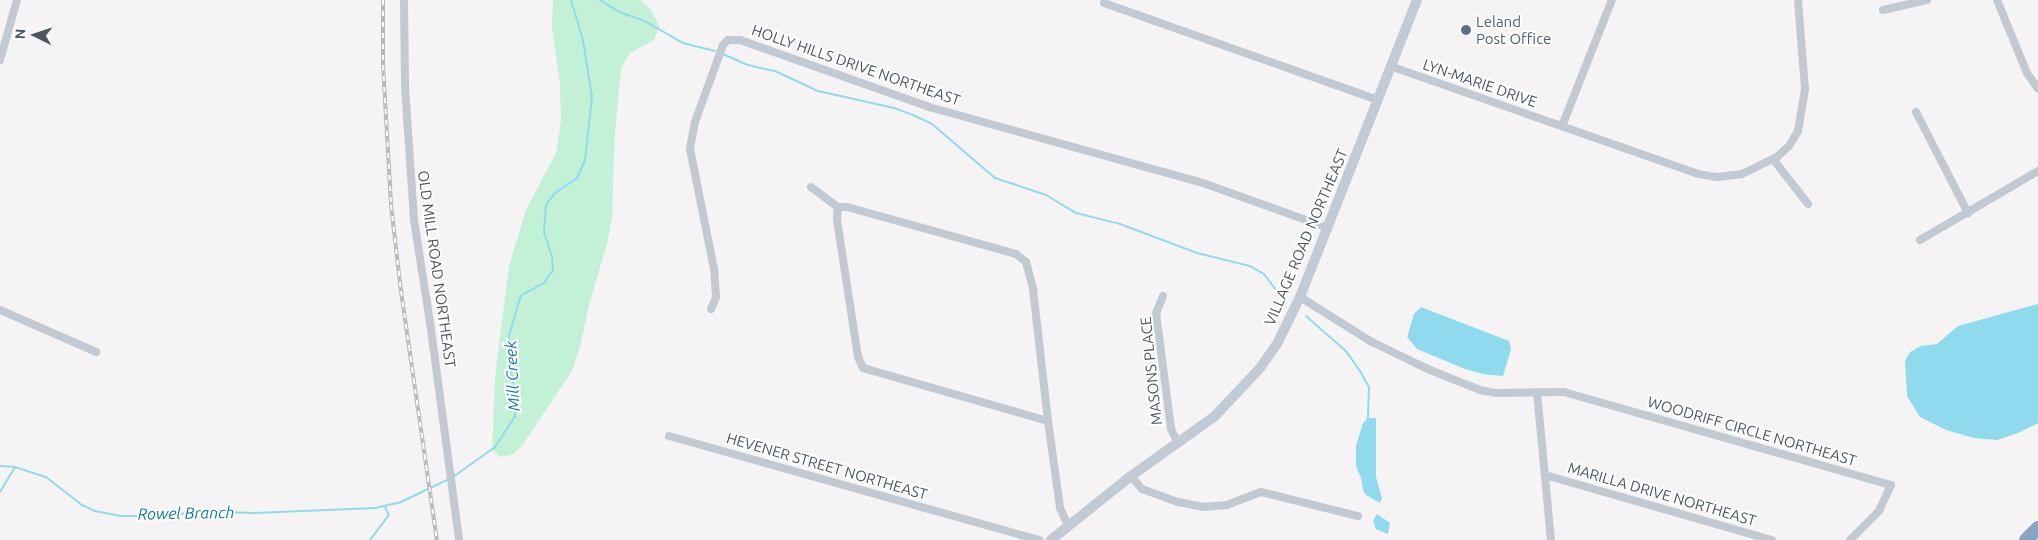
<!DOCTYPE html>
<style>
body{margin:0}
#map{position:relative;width:2038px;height:540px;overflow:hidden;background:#f5f3f3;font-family:Ubuntu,sans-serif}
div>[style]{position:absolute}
.green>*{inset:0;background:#c3f1d5}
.water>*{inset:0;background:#90daee}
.stream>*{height:2px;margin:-1px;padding:0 1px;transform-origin:1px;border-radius:1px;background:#90daee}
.street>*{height:8px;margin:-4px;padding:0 4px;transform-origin:4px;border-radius:4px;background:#c1cad2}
.secondary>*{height:10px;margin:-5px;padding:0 5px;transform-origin:5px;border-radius:5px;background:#c1cbd6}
.highway>*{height:14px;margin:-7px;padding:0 7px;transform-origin:7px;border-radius:7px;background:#8ba5c1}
.rail>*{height:4px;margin-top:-2px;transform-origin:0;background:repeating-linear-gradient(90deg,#fff 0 5.5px,#b5b8bd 0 11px);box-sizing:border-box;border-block:1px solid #b5b8bd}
.dots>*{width:14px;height:14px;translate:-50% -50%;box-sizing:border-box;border:2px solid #fff;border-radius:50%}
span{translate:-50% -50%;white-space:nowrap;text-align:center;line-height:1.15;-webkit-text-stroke:4px #fff;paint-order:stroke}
.service-label{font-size:15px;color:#4e5e75}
.left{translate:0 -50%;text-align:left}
.street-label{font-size:15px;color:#4a5661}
.water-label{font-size:16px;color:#0c7c9b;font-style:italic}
.north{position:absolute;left:10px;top:10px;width:50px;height:50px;-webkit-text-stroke:4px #fff;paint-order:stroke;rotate:274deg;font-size:14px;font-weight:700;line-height:20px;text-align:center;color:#4a5661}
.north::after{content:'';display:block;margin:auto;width:18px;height:22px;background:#4a5661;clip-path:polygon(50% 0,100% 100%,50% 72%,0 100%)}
</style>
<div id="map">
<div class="green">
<div style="clip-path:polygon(553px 0,641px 0,651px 10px,659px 26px,654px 40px,630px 53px,621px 69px,615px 132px,612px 218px,607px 244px,589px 305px,580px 347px,572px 371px,522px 446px,513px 454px,501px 457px,492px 450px,495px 377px,509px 266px,526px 210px,556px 153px,561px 121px,560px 85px,552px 27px)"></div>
</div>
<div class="water">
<div style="clip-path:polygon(2038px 304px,2038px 423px,2018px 433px,1997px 440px,1974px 438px,1946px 430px,1920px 417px,1907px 396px,1905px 361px,1910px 352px,1921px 346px,1937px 344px,1958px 326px)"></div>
<div style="clip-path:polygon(1421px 307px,1509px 341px,1511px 349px,1503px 376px,1483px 374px,1465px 369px,1417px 349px,1407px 337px,1414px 314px)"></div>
<div style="clip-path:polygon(1368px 418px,1376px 418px,1376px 477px,1382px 498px,1380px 503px,1366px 495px,1363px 490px,1361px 478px,1356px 466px,1356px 446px,1363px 423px)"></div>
<div style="clip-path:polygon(1377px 514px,1390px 523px,1388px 534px,1376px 529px,1373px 521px)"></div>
</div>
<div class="stream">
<div style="left:600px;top:0;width:22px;rotate:32deg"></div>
<div style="left:619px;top:12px;width:28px;rotate:19deg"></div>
<div style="left:645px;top:21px;width:44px;rotate:30.1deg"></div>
<div style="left:683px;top:43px;width:33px;rotate:14deg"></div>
<div style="left:723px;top:54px;width:27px;rotate:24deg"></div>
<div style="left:748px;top:65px;width:28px;rotate:13deg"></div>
<div style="left:775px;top:71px;width:47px;rotate:24.9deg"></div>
<div style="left:818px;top:91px;width:78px;rotate:12.6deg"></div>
<div style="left:894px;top:108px;width:20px;rotate:20deg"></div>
<div style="left:913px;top:115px;width:21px;rotate:25deg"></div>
<div style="left:932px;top:124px;width:83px;rotate:40.6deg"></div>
<div style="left:995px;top:178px;width:54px;rotate:18.4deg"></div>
<div style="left:1046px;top:195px;width:35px;rotate:31deg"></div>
<div style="left:1076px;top:213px;width:45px;rotate:14deg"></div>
<div style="left:1120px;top:224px;width:82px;rotate:20.6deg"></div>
<div style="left:1197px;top:253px;width:55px;rotate:13.8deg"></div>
<div style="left:1250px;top:266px;width:16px;rotate:30deg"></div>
<div style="left:1264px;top:274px;width:36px;rotate:53deg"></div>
<div style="left:1306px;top:316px;width:53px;rotate:41.2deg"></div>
<div style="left:1346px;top:351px;width:24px;rotate:55deg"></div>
<div style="left:1360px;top:371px;width:18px;rotate:61deg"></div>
<div style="left:1369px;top:387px;width:32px;rotate:92deg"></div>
<div style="left:0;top:466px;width:15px;rotate:4deg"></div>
<div style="left:15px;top:467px;width:33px;rotate:18deg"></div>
<div style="left:46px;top:477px;width:46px;rotate:37.9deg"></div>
<div style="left:82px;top:505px;width:14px;rotate:25deg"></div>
<div style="left:95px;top:511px;width:26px;rotate:11deg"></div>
<div style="left:121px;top:516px;width:47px"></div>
<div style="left:168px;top:516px;width:33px;rotate:-9deg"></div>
<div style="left:201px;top:511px;width:52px;rotate:2.2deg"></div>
<div style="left:253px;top:513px;width:122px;rotate:-2.3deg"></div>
<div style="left:375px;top:508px;width:27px;rotate:-13deg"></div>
<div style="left:401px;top:502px;width:53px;rotate:-25.6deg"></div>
<div style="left:453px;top:477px;width:52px;rotate:-35.5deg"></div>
<div style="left:495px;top:447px;width:37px;rotate:-57deg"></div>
<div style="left:515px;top:416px;width:20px;rotate:-87deg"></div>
<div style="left:516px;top:396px;width:35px;rotate:-102deg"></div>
<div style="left:509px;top:362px;width:26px;rotate:-90deg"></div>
<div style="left:509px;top:336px;width:37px;rotate:-74deg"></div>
<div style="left:519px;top:300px;width:6px;rotate:-59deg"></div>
<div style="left:522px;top:295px;width:25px;rotate:-29deg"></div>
<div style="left:544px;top:283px;width:16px;rotate:-55deg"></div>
<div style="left:553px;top:270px;width:13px;rotate:-94deg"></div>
<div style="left:552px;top:257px;width:25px;rotate:-108deg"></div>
<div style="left:544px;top:233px;width:28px;rotate:-86deg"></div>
<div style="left:546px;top:205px;width:14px;rotate:-54deg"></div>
<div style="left:554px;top:194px;width:28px;rotate:-35deg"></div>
<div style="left:577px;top:178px;width:20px;rotate:-66deg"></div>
<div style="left:585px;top:160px;width:63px;rotate:-83.7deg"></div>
<div style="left:592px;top:97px;width:58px;rotate:-99deg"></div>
<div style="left:583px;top:40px;width:42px;rotate:-106.7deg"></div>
<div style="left:0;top:492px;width:29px;rotate:-59deg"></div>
<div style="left:370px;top:540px;width:31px;rotate:-53deg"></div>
<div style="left:389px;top:515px;width:9px;rotate:-117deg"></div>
</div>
<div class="street">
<div style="left:404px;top:0;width:87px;rotate:89.3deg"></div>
<div style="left:405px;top:87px;width:133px;rotate:86.1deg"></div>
<div style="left:414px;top:220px;width:103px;rotate:81.1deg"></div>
<div style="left:430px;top:322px;width:220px;rotate:82.4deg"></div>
<div style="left:1997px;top:0;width:79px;rotate:67.7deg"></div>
<div style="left:2027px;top:73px;width:19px;rotate:55deg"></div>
<div style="left:1104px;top:3px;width:291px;rotate:19.5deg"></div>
<div style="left:1883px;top:10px;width:45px;rotate:-12.8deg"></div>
<div style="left:0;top:60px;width:62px;rotate:-74.2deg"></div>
<div style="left:1390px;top:66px;width:326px;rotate:19.3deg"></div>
<div style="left:1698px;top:174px;width:20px;rotate:9deg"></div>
<div style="left:1718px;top:177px;width:24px;rotate:-7deg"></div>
<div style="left:1742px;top:174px;width:39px;rotate:-26deg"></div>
<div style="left:1777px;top:157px;width:16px;rotate:-43deg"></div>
<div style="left:1789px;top:146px;width:17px;rotate:-59deg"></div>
<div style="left:1798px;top:131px;width:43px;rotate:-80.5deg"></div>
<div style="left:1805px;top:89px;width:89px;rotate:-94.5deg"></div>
<div style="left:1916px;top:112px;width:114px;rotate:62.8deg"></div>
<div style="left:1562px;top:126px;width:136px;rotate:-68.4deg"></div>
<div style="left:1773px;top:159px;width:57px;rotate:52.1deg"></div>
<div style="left:811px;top:187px;width:34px;rotate:37deg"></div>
<div style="left:838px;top:207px;width:9px"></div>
<div style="left:847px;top:207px;width:154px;rotate:15.5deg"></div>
<div style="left:995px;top:248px;width:22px;rotate:16deg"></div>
<div style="left:1016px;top:254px;width:13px;rotate:39deg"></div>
<div style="left:1026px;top:262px;width:28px;rotate:75deg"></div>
<div style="left:1033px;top:289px;width:133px;rotate:83.5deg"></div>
<div style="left:1048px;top:421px;width:192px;rotate:-164deg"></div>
<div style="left:863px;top:368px;width:12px;rotate:-114deg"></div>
<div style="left:858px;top:357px;width:140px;rotate:-98.7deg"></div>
<div style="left:837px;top:219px;width:12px;rotate:-85deg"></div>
<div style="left:1920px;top:240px;width:137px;rotate:-30.3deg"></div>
<div style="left:1163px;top:296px;width:18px;rotate:112deg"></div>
<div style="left:1156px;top:313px;width:117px;rotate:82.6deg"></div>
<div style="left:1171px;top:429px;width:16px;rotate:63deg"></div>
<div style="left:1300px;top:297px;width:85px;rotate:32deg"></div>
<div style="left:1372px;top:342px;width:64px;rotate:25.8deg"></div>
<div style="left:1430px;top:370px;width:54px;rotate:21.8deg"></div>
<div style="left:1480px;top:390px;width:16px;rotate:11deg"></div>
<div style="left:1496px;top:393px;width:68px;rotate:-0.8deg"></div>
<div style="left:1564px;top:392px;width:340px;rotate:15.9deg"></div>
<div style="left:1891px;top:485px;width:29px;rotate:115deg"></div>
<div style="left:1879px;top:511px;width:41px;rotate:135deg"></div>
<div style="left:711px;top:309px;width:13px;rotate:-67deg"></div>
<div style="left:716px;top:297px;width:28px;rotate:-94deg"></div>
<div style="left:714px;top:269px;width:122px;rotate:-101.3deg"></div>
<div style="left:690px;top:149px;width:27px;rotate:-80deg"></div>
<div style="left:695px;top:122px;width:82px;rotate:-70deg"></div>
<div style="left:723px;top:45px;width:7px;rotate:-45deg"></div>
<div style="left:728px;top:40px;width:12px"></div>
<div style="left:740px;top:40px;width:201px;rotate:19.5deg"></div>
<div style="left:929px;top:107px;width:284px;rotate:15.5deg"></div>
<div style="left:1203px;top:183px;width:133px;rotate:19.8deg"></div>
<div style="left:0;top:310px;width:105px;rotate:23.6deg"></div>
<div style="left:1537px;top:392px;width:149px;rotate:84.6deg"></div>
<div style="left:1048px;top:421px;width:88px;rotate:82.1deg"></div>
<div style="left:1060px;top:508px;width:19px;rotate:65deg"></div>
<div style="left:669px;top:436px;width:385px;rotate:15.7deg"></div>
<div style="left:1545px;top:475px;width:236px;rotate:16deg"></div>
<div style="left:1131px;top:476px;width:17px;rotate:50deg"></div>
<div style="left:1142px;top:489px;width:38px;rotate:20deg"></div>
<div style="left:1178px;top:502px;width:25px;rotate:11deg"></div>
<div style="left:1203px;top:507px;width:24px;rotate:-5deg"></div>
<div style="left:1227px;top:505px;width:36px;rotate:-21deg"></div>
<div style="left:1261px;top:492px;width:100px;rotate:13.9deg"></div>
</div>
<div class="secondary">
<div style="left:1051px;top:540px;width:102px;rotate:-38.7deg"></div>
<div style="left:1131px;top:476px;width:103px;rotate:-35.5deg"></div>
<div style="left:1215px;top:416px;width:66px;rotate:-46.8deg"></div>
<div style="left:1260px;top:368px;width:29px;rotate:-55deg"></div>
<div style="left:1277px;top:344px;width:52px;rotate:-63.9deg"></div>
<div style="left:1300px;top:297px;width:319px;rotate:-68.5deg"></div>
</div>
<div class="highway">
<div style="left:2026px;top:540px;width:17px;rotate:-45deg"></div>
</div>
<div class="rail">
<div style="left:383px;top:0;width:65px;rotate:90deg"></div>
<div style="left:383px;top:65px;width:140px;rotate:86.7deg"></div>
<div style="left:391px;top:205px;width:87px;rotate:83.4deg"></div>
<div style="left:401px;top:291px;width:252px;rotate:81.8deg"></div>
</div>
<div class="dots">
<div style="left:1466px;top:30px;background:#5c6f8a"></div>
</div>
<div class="service-label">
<span class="left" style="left:1476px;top:30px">Leland<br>Post Office</span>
</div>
<div class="street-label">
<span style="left:856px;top:65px;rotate:19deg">HOLLY HILLS DRIVE NORTHEAST</span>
<span style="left:1480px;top:83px;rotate:19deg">LYN-MARIE DRIVE</span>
<span style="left:1306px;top:237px;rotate:-67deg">VILLAGE ROAD NORTHEAST</span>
<span style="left:437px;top:269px;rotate:82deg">OLD MILL ROAD NORTHEAST</span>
<span style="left:1151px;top:371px;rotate:-96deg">MASONS PLACE</span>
<span style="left:1752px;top:431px;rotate:16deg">WOODRIFF CIRCLE NORTHEAST</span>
<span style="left:827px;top:466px;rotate:16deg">HEVENER STREET NORTHEAST</span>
<span style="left:1662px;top:494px;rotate:16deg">MARILLA DRIVE NORTHEAST</span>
</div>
<div class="water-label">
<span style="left:512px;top:376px;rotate:-93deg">Mill Creek</span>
<span style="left:186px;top:513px;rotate:-1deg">Rowel Branch</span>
</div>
<div class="north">N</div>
</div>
